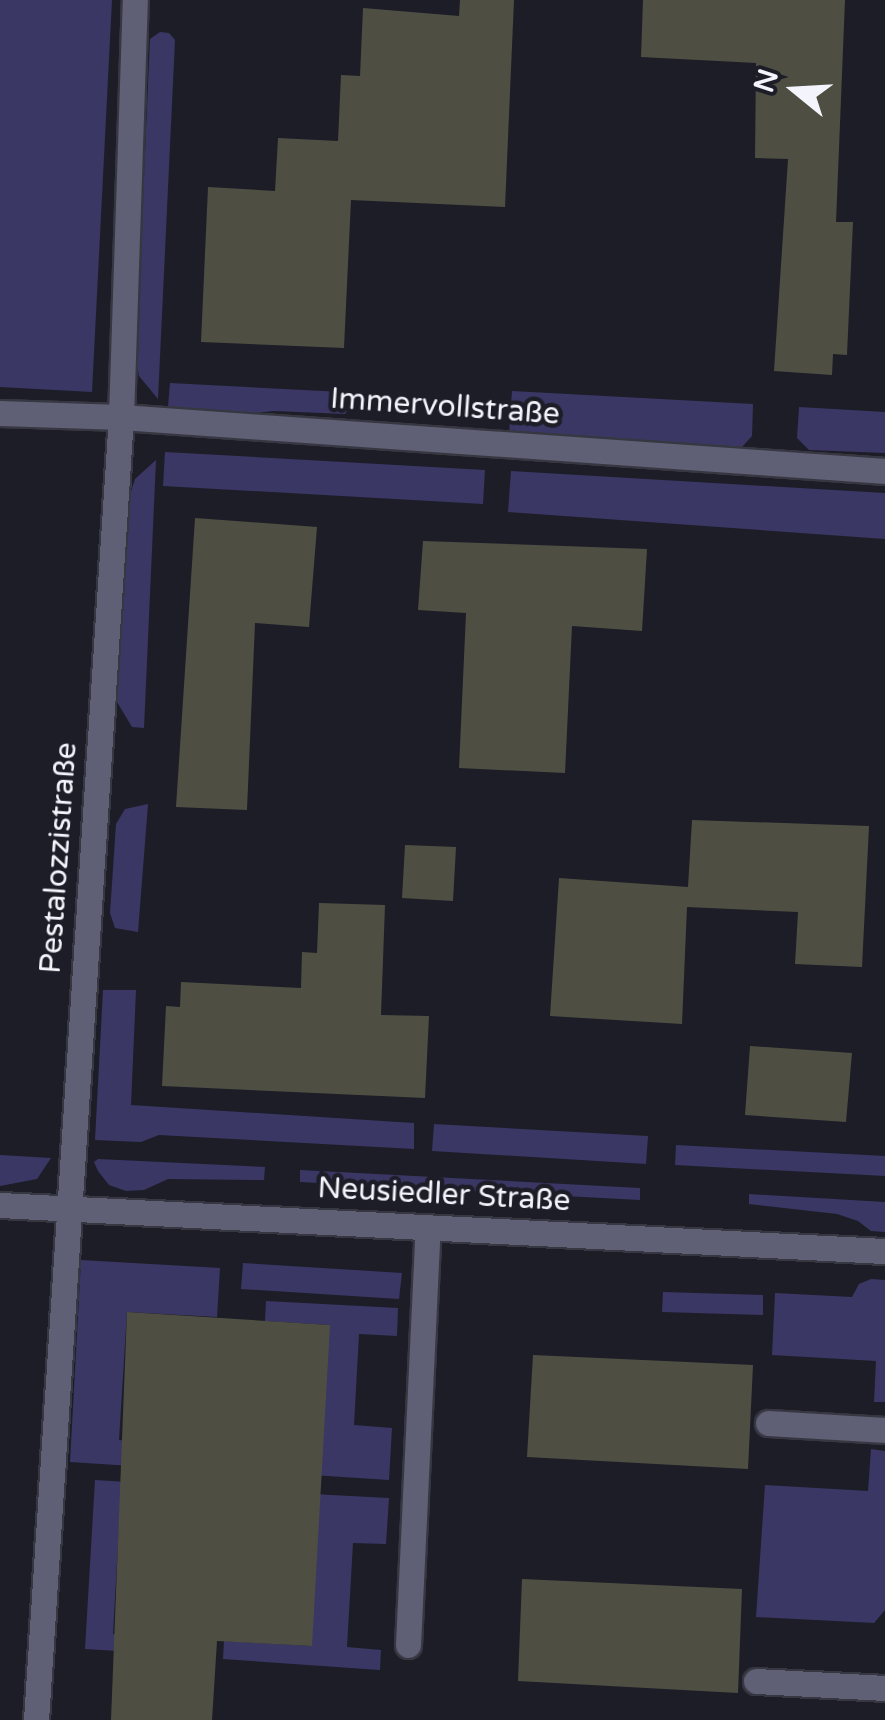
<!DOCTYPE html>
<meta charset="utf-8">
<style>
body{margin:0}
#map{position:relative;width:885px;height:1720px;overflow:hidden;background:#1d1d28;font-family:"Varela Round",sans-serif}
div>[style]{position:absolute}
.green>*{inset:0;background:#3a3764}
.building>*{inset:0;background:#4e4f42}
.roads{filter:drop-shadow(2px 0 #373741) drop-shadow(-2px 0 #373741) drop-shadow(0 2px #373741) drop-shadow(0 -2px #373741)}
.service>*{height:25px;margin:-12.5px;padding:0 12.5px;transform-origin:12.5px;border-radius:12.5px;background:#5f5f76}
.minor>*{height:25px;margin:-12.5px;padding:0 12.5px;transform-origin:12.5px;border-radius:12.5px;background:#5f5f76}
span{translate:-50% -50%;white-space:nowrap;text-align:center;line-height:1.15;-webkit-text-stroke:9px #1d1d28;paint-order:stroke}
.street-label{font-size:30px;color:#f4f4fc}
.north{position:absolute;left:745px;top:40px;width:100px;height:100px;-webkit-text-stroke:8px #1d1d28;paint-order:stroke;rotate:288deg;font-size:28px;font-weight:700;line-height:40px;text-align:center;color:#f4f4fc}
.north::after{content:'';display:block;margin:auto;width:35px;height:45px;background:#f4f4fc;clip-path:polygon(50% 0,100% 100%,50% 72%,0 100%)}
</style>
<div id="map">
<div class="green">
<div style="clip-path:polygon(0 0,112px 0,92px 392px,0 387px)"></div>
<div style="clip-path:polygon(160px 32px,169px 33px,175px 40px,158px 399px,139px 376px,136px 359px,150px 39px)"></div>
<div style="clip-path:polygon(170px 383px,362px 393px,345px 414px,274px 411px,227px 416px,168px 406px)"></div>
<div style="clip-path:polygon(512px 391px,753px 404px,752px 436px,742px 447px,509px 434px)"></div>
<div style="clip-path:polygon(799px 407px,885px 412px,885px 453px,809px 450px,797px 438px)"></div>
<div style="clip-path:polygon(165px 452px,485px 470px,483px 504px,163px 486px)"></div>
<div style="clip-path:polygon(156px 460px,144px 728px,132px 727px,117px 702px,129px 497px,135px 479px)"></div>
<div style="clip-path:polygon(511px 471px,885px 493px,885px 539px,508px 512px)"></div>
<div style="clip-path:polygon(148px 804px,138px 932px,115px 928px,110px 913px,116px 824px,125px 809px)"></div>
<div style="clip-path:polygon(103px 990px,136px 990px,131px 1105px,414px 1123px,414px 1149px,159px 1135px,141px 1142px,95px 1140px)"></div>
<div style="clip-path:polygon(434px 1124px,648px 1136px,646px 1164px,432px 1151px)"></div>
<div style="clip-path:polygon(676px 1145px,885px 1156px,885px 1176px,675px 1165px)"></div>
<div style="clip-path:polygon(0 1155px,51px 1158px,37px 1179px,0 1186px)"></div>
<div style="clip-path:polygon(98px 1159px,265px 1167px,264px 1180px,168px 1179px,144px 1190px,126px 1191px,109px 1185px,98px 1171px,94px 1162px)"></div>
<div style="clip-path:polygon(300px 1170px,640px 1188px,640px 1200px,300px 1182px)"></div>
<div style="clip-path:polygon(749px 1194px,885px 1202px,885px 1232px,871px 1231px,858px 1221px,837px 1214px,749px 1204px)"></div>
<div style="clip-path:polygon(81px 1260px,220px 1268px,217px 1317px,127px 1312px,119px 1440px,210px 1446px,209px 1471px,70px 1462px)"></div>
<div style="clip-path:polygon(243px 1263px,402px 1273px,399px 1299px,241px 1289px)"></div>
<div style="clip-path:polygon(871px 1279px,885px 1280px,885px 1402px,874px 1402px,876px 1361px,772px 1355px,775px 1293px,852px 1297px,859px 1284px)"></div>
<div style="clip-path:polygon(663px 1292px,763px 1295px,763px 1315px,662px 1312px)"></div>
<div style="clip-path:polygon(266px 1301px,398px 1308px,397px 1336px,359px 1334px,354px 1425px,392px 1428px,389px 1480px,234px 1470px,330px 1325px,265px 1321px)"></div>
<div style="clip-path:polygon(871px 1449px,885px 1451px,885px 1610px,874px 1623px,756px 1617px,765px 1485px,868px 1491px)"></div>
<div style="clip-path:polygon(95px 1480px,209px 1487px,120px 1508px,113px 1634px,201px 1640px,200px 1656px,85px 1649px)"></div>
<div style="clip-path:polygon(253px 1491px,389px 1498px,386px 1544px,353px 1543px,347px 1647px,381px 1650px,380px 1670px,223px 1659px,224px 1641px,312px 1646px)"></div>
</div>
<div class="building">
<div style="clip-path:polygon(460px 0,514px 0,505px 207px,351px 200px,344px 348px,201px 342px,208px 187px,275px 191px,278px 138px,338px 141px,341px 75px,360px 76px,363px 8px,459px 16px)"></div>
<div style="clip-path:polygon(643px 0,845px 0,836px 222px,853px 222px,847px 355px,833px 354px,832px 375px,774px 371px,788px 159px,755px 158px,756px 63px,641px 57px)"></div>
<div style="clip-path:polygon(195px 518px,317px 527px,309px 627px,255px 623px,247px 810px,176px 807px)"></div>
<div style="clip-path:polygon(423px 541px,647px 549px,642px 631px,572px 626px,565px 773px,459px 768px,466px 613px,418px 610px)"></div>
<div style="clip-path:polygon(692px 820px,869px 826px,862px 967px,795px 964px,798px 912px,687px 907px,682px 1024px,550px 1016px,559px 878px,688px 887px)"></div>
<div style="clip-path:polygon(405px 845px,456px 847px,453px 901px,402px 898px)"></div>
<div style="clip-path:polygon(319px 903px,385px 905px,381px 1015px,429px 1016px,425px 1098px,162px 1086px,166px 1006px,180px 1007px,181px 982px,301px 988px,302px 952px,317px 953px)"></div>
<div style="clip-path:polygon(750px 1046px,852px 1053px,846px 1122px,745px 1115px)"></div>
<div style="clip-path:polygon(127px 1312px,330px 1325px,312px 1646px,217px 1641px,212px 1720px,111px 1720px)"></div>
<div style="clip-path:polygon(533px 1355px,753px 1365px,748px 1469px,527px 1457px)"></div>
<div style="clip-path:polygon(522px 1579px,742px 1589px,738px 1693px,518px 1681px)"></div>
</div>
<div class="roads">
<div class="service">
<div style="left:768px;top:1423px;width:117px;rotate:3.4deg"></div>
<div style="left:408px;top:1645px;width:418px;rotate:-87.3deg"></div>
<div style="left:756px;top:1681px;width:129px;rotate:3.1deg"></div>
</div>
<div class="minor">
<div style="left:0;top:413px;width:121px;rotate:1.9deg"></div>
<div style="left:121px;top:417px;width:766px;rotate:4.04deg"></div>
<div style="left:0;top:1205px;width:886px;rotate:2.98deg"></div>
<div style="left:36px;top:1720px;width:1306px;rotate:-86.27deg"></div>
<div style="left:121px;top:417px;width:417px;rotate:-88.1deg"></div>
</div>
</div>
<div class="street-label">
<span style="left:445px;top:407px;rotate:4deg">Immervollstraße</span>
<span style="left:59px;top:858px;rotate:-86deg">Pestalozzistraße</span>
<span style="left:444px;top:1195px;rotate:3deg">Neusiedler Straße</span>
</div>
<div class="north">N</div>
</div>
